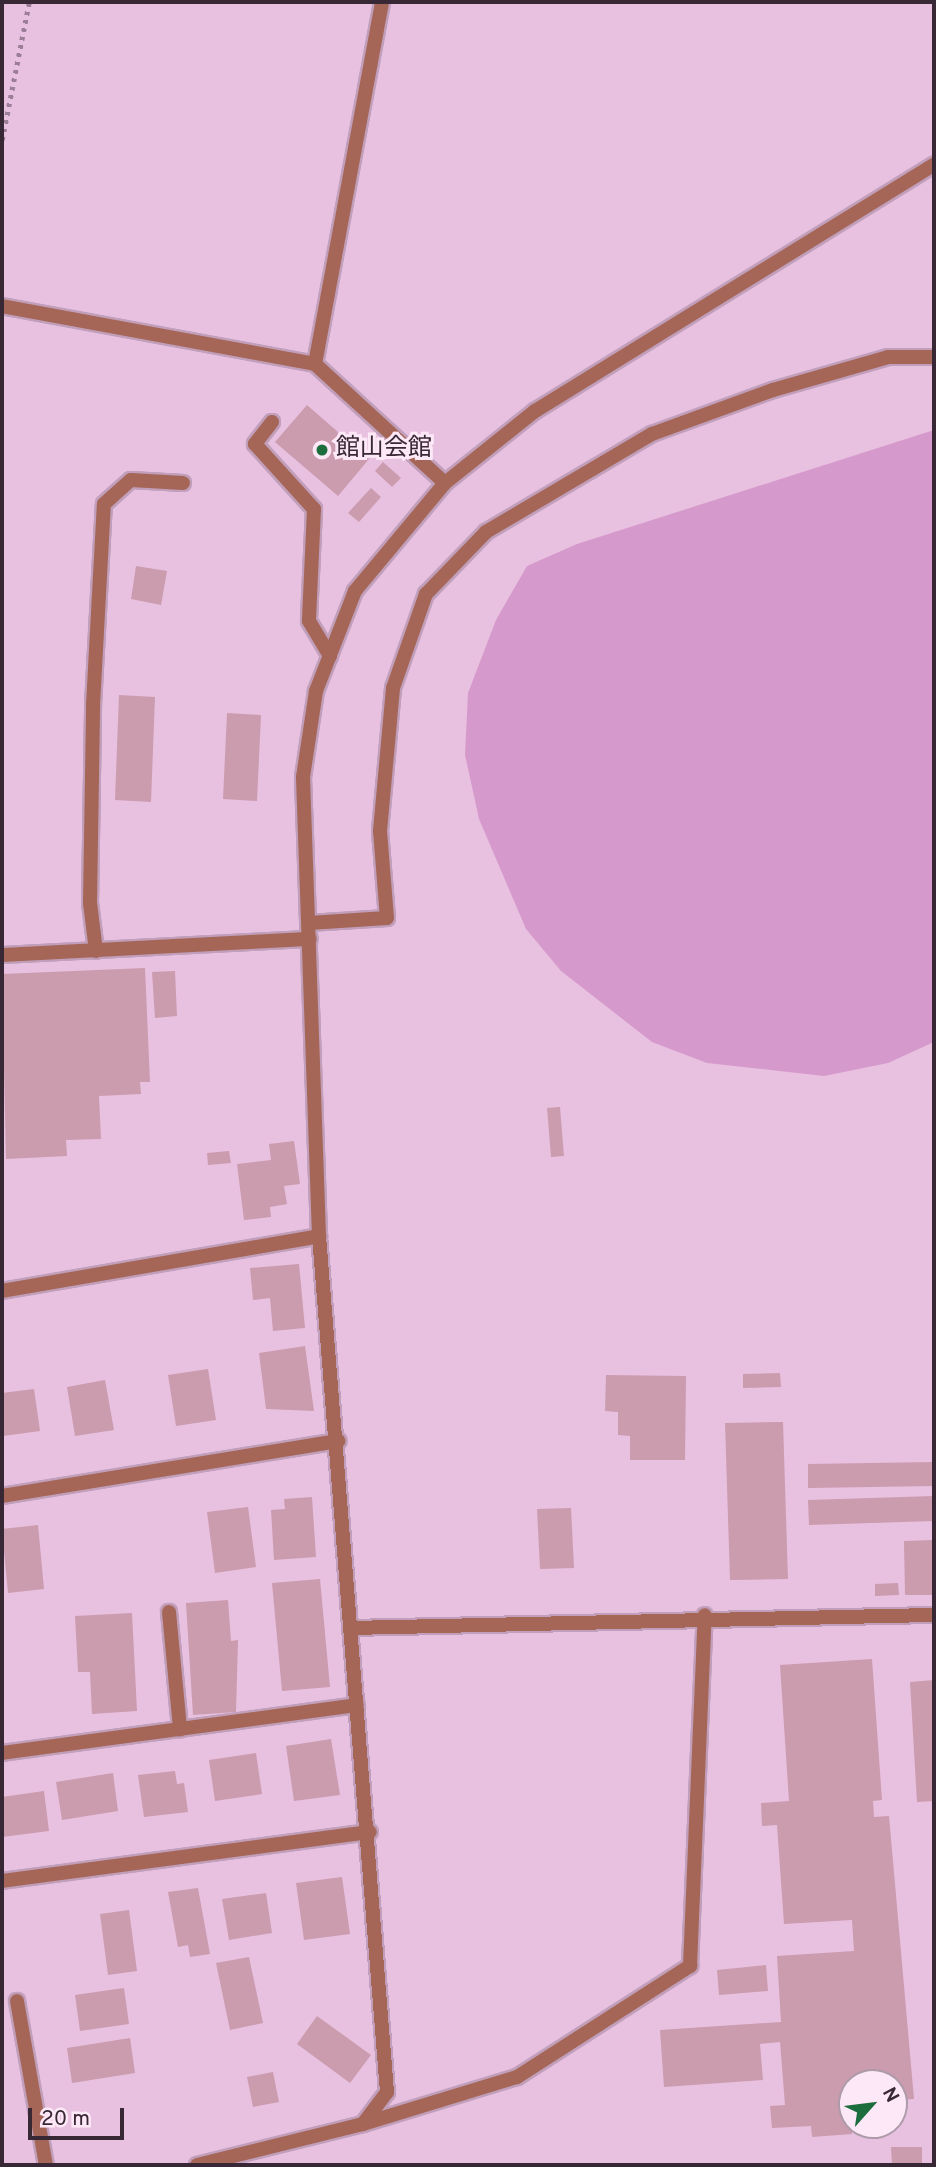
<!DOCTYPE html>
<meta charset="utf-8">
<style>
body{margin:0}
#map{position:relative;width:936px;height:2167px;overflow:hidden;background:#e8c0e0;font-family:Overpass,"Noto Sans JP",sans-serif}
div>[style]{position:absolute}
.green>*{inset:0;background:#d699cb}
.building>*{inset:0;background:#cb9bae}
.path>*{height:4.5px;margin-top:-2.25px;transform-origin:0;background:repeating-linear-gradient(90deg,#9c7e96 0 3.5px,transparent 0 8.5px)}
.roads{filter:drop-shadow(2px 0 #c19fba) drop-shadow(-2px 0 #c19fba) drop-shadow(0 2px #c19fba) drop-shadow(0 -2px #c19fba)}
.service>*{height:14px;margin:-7px;padding:0 7px;transform-origin:7px;border-radius:7px;background:#a56557}
.minor>*{height:14px;margin:-7px;padding:0 7px;transform-origin:7px;border-radius:7px;background:#a56557}
.tertiary>*{height:14px;margin:-7px;padding:0 7px;transform-origin:7px;border-radius:7px;background:#a56557}
.dots>*{width:19px;height:19px;translate:-50% -50%;box-sizing:border-box;border:4px solid #fde8f8;border-radius:50%}
span{translate:-50% -50%;white-space:nowrap;text-align:center;line-height:1.15;-webkit-text-stroke:6px #fde8f8;paint-order:stroke}
.poi-label{font-size:24px;color:#382835}
.left{translate:0 -50%;text-align:left}
.frame{position:absolute;inset:0;border:4px solid #382835;pointer-events:none}
.north{position:absolute;left:838px;top:2069px;width:70px;height:70px;box-sizing:border-box;background:#fde8f8;border:2px solid #ae9baa;border-radius:50%;rotate:62deg;font-size:19px;font-weight:700;line-height:28px;text-align:center;color:#382835}
.north::after{content:'';display:block;margin:auto;width:24px;height:32px;background:#1c6d3e;clip-path:polygon(50% 0,100% 100%,50% 72%,0 100%)}
.scale{position:absolute;left:28px;top:2108px;width:96px;height:32px;box-sizing:border-box;border:4px solid #382835;border-top:0;padding-left:9px;font-size:21px;line-height:24px;white-space:nowrap;color:#382835;-webkit-text-stroke:5px #fde8f8;paint-order:stroke}
</style>
<div id="map">
<div class="green">
<div style="clip-path:polygon(934px 430px,934px 1042px,888px 1063px,824px 1076px,707px 1063px,652px 1042px,561px 971px,526px 929px,479px 819px,465px 755px,468px 693px,496px 620px,527px 566px,577px 544px)"></div>
</div>
<div class="building">
<div style="clip-path:polygon(307px 405px,369px 459px,338px 496px,275px 442px)"></div>
<div style="clip-path:polygon(383px 462px,401px 478px,392px 487px,375px 471px)"></div>
<div style="clip-path:polygon(371px 488px,381px 497px,359px 522px,348px 513px)"></div>
<div style="clip-path:polygon(136px 566px,167px 571px,161px 605px,131px 599px)"></div>
<div style="clip-path:polygon(119px 695px,155px 697px,151px 802px,115px 800px)"></div>
<div style="clip-path:polygon(227px 713px,261px 715px,257px 801px,223px 799px)"></div>
<div style="clip-path:polygon(145px 968px,150px 1082px,140px 1082px,141px 1094px,99px 1096px,101px 1139px,66px 1140px,67px 1156px,6px 1159px,2px 974px)"></div>
<div style="clip-path:polygon(175px 971px,177px 1016px,155px 1018px,152px 972px)"></div>
<div style="clip-path:polygon(560px 1107px,564px 1156px,551px 1157px,547px 1108px)"></div>
<div style="clip-path:polygon(294px 1141px,300px 1184px,284px 1186px,287px 1204px,270px 1207px,271px 1217px,244px 1220px,237px 1164px,271px 1160px,269px 1144px)"></div>
<div style="clip-path:polygon(229px 1151px,231px 1163px,208px 1165px,207px 1153px)"></div>
<div style="clip-path:polygon(299px 1264px,305px 1328px,273px 1331px,270px 1298px,253px 1300px,250px 1268px)"></div>
<div style="clip-path:polygon(305px 1346px,314px 1411px,266px 1409px,259px 1353px)"></div>
<div style="clip-path:polygon(208px 1369px,216px 1420px,176px 1426px,168px 1375px)"></div>
<div style="clip-path:polygon(780px 1373px,781px 1387px,743px 1388px,743px 1374px)"></div>
<div style="clip-path:polygon(606px 1375px,686px 1376px,685px 1460px,630px 1460px,630px 1436px,618px 1435px,618px 1412px,605px 1411px)"></div>
<div style="clip-path:polygon(105px 1380px,114px 1430px,75px 1436px,67px 1387px)"></div>
<div style="clip-path:polygon(34px 1389px,40px 1431px,3px 1436px,2px 1393px)"></div>
<div style="clip-path:polygon(783px 1422px,788px 1579px,730px 1580px,725px 1423px)"></div>
<div style="clip-path:polygon(934px 1462px,934px 1486px,808px 1488px,808px 1464px)"></div>
<div style="clip-path:polygon(934px 1496px,934px 1521px,809px 1525px,808px 1500px)"></div>
<div style="clip-path:polygon(312px 1497px,316px 1557px,274px 1560px,271px 1510px,285px 1509px,284px 1499px)"></div>
<div style="clip-path:polygon(248px 1507px,256px 1567px,215px 1573px,207px 1512px)"></div>
<div style="clip-path:polygon(571px 1508px,574px 1568px,540px 1569px,537px 1509px)"></div>
<div style="clip-path:polygon(38px 1525px,44px 1589px,8px 1593px,2px 1529px)"></div>
<div style="clip-path:polygon(934px 1540px,934px 1595px,905px 1595px,904px 1541px)"></div>
<div style="clip-path:polygon(320px 1579px,330px 1687px,282px 1691px,272px 1583px)"></div>
<div style="clip-path:polygon(898px 1583px,899px 1595px,875px 1596px,875px 1584px)"></div>
<div style="clip-path:polygon(228px 1600px,231px 1641px,238px 1640px,236px 1712px,193px 1715px,186px 1603px)"></div>
<div style="clip-path:polygon(132px 1613px,137px 1711px,92px 1714px,90px 1672px,78px 1672px,75px 1616px)"></div>
<div style="clip-path:polygon(872px 1659px,882px 1800px,873px 1801px,874px 1817px,889px 1816px,914px 2099px,894px 2100px,894px 2083px,852px 2083px,852px 2134px,812px 2137px,811px 2126px,772px 2128px,770px 2106px,785px 2105px,780px 2042px,760px 2044px,763px 2080px,664px 2087px,660px 2030px,781px 2022px,777px 1956px,854px 1951px,852px 1920px,784px 1924px,777px 1825px,762px 1826px,761px 1803px,789px 1801px,780px 1665px)"></div>
<div style="clip-path:polygon(934px 1680px,934px 1801px,917px 1802px,910px 1682px)"></div>
<div style="clip-path:polygon(331px 1739px,340px 1795px,294px 1801px,286px 1746px)"></div>
<div style="clip-path:polygon(256px 1753px,262px 1794px,215px 1801px,209px 1760px)"></div>
<div style="clip-path:polygon(175px 1771px,177px 1784px,184px 1783px,188px 1812px,144px 1817px,138px 1775px)"></div>
<div style="clip-path:polygon(113px 1773px,118px 1811px,62px 1820px,56px 1782px)"></div>
<div style="clip-path:polygon(44px 1791px,49px 1831px,2px 1837px,2px 1797px)"></div>
<div style="clip-path:polygon(342px 1877px,350px 1934px,304px 1940px,296px 1883px)"></div>
<div style="clip-path:polygon(198px 1888px,210px 1954px,190px 1957px,188px 1945px,178px 1947px,168px 1892px)"></div>
<div style="clip-path:polygon(266px 1893px,272px 1933px,229px 1940px,222px 1899px)"></div>
<div style="clip-path:polygon(129px 1910px,137px 1971px,108px 1975px,100px 1914px)"></div>
<div style="clip-path:polygon(249px 1957px,263px 2023px,230px 2030px,216px 1963px)"></div>
<div style="clip-path:polygon(766px 1965px,768px 1991px,719px 1995px,717px 1970px)"></div>
<div style="clip-path:polygon(124px 1988px,129px 2024px,80px 2031px,75px 1995px)"></div>
<div style="clip-path:polygon(317px 2016px,371px 2055px,350px 2083px,297px 2044px)"></div>
<div style="clip-path:polygon(130px 2038px,135px 2073px,72px 2083px,67px 2048px)"></div>
<div style="clip-path:polygon(273px 2072px,279px 2102px,253px 2107px,247px 2077px)"></div>
<div style="clip-path:polygon(891px 2147px,922px 2147px,922px 2165px,892px 2165px)"></div>
</div>
<div class="path">
<div style="left:2px;top:140px;width:141px;rotate:-78.9deg"></div>
</div>
<div class="roads">
<div class="service">
<div style="left:309px;top:923px;width:78px;rotate:-3.7deg"></div>
<div style="left:387px;top:918px;width:87px;rotate:-94.6deg"></div>
<div style="left:380px;top:831px;width:144px;rotate:-84.8deg"></div>
<div style="left:393px;top:688px;width:100px;rotate:-70.7deg"></div>
<div style="left:426px;top:594px;width:86px;rotate:-45.9deg"></div>
<div style="left:486px;top:532px;width:193px;rotate:-30.6deg"></div>
<div style="left:652px;top:434px;width:129px;rotate:-20deg"></div>
<div style="left:773px;top:390px;width:120px;rotate:-16deg"></div>
<div style="left:888px;top:357px;width:46px"></div>
<div style="left:169px;top:1612px;width:118px;rotate:84.6deg"></div>
<div style="left:363px;top:2124px;width:161px;rotate:-17deg"></div>
<div style="left:517px;top:2077px;width:206px;rotate:-32.7deg"></div>
<div style="left:690px;top:1966px;width:351px;rotate:-87.6deg"></div>
</div>
<div class="minor">
<div style="left:2px;top:306px;width:318px;rotate:10.5deg"></div>
<div style="left:315px;top:364px;width:176px;rotate:42.5deg"></div>
<div style="left:315px;top:364px;width:368px;rotate:-79.5deg"></div>
<div style="left:272px;top:422px;width:28px;rotate:128deg"></div>
<div style="left:255px;top:444px;width:88px;rotate:47.8deg"></div>
<div style="left:314px;top:509px;width:112px;rotate:92.6deg"></div>
<div style="left:309px;top:621px;width:41px;rotate:59deg"></div>
<div style="left:96px;top:951px;width:48px;rotate:-97.1deg"></div>
<div style="left:90px;top:903px;width:198px;rotate:-89.1deg"></div>
<div style="left:93px;top:705px;width:201px;rotate:-86.9deg"></div>
<div style="left:104px;top:504px;width:36px;rotate:-42deg"></div>
<div style="left:131px;top:480px;width:52px;rotate:3.3deg"></div>
<div style="left:2px;top:955px;width:308px;rotate:-3deg"></div>
<div style="left:2px;top:1291px;width:322px;rotate:-9.8deg"></div>
<div style="left:319px;top:1236px;width:459px;rotate:-92deg"></div>
<div style="left:303px;top:777px;width:87px;rotate:-81.4deg"></div>
<div style="left:316px;top:691px;width:107px;rotate:-68.7deg"></div>
<div style="left:355px;top:591px;width:141px;rotate:-50.2deg"></div>
<div style="left:445px;top:483px;width:115px;rotate:-38.7deg"></div>
<div style="left:535px;top:411px;width:469px;rotate:-31.7deg"></div>
<div style="left:2px;top:1496px;width:341px;rotate:-9.3deg"></div>
<div style="left:2px;top:1753px;width:358px;rotate:-7.7deg"></div>
<div style="left:2px;top:1881px;width:371px;rotate:-7.6deg"></div>
<div style="left:17px;top:2001px;width:167px;rotate:80deg"></div>
</div>
<div class="tertiary">
<div style="left:350px;top:1628px;width:584px;rotate:-1.28deg"></div>
<div style="left:197px;top:2165px;width:171px;rotate:-13.9deg"></div>
<div style="left:363px;top:2124px;width:40px;rotate:-53deg"></div>
<div style="left:387px;top:2092px;width:859px;rotate:-94.54deg"></div>
</div>
</div>
<div class="dots">
<div style="left:322px;top:450px;background:#1c6d3e"></div>
</div>
<div class="poi-label">
<span class="left" style="left:336px;top:450px">館山会館</span>
</div>
<div class="frame"></div>
<div class="north">N</div>
<div class="scale">20 m</div>
</div>
